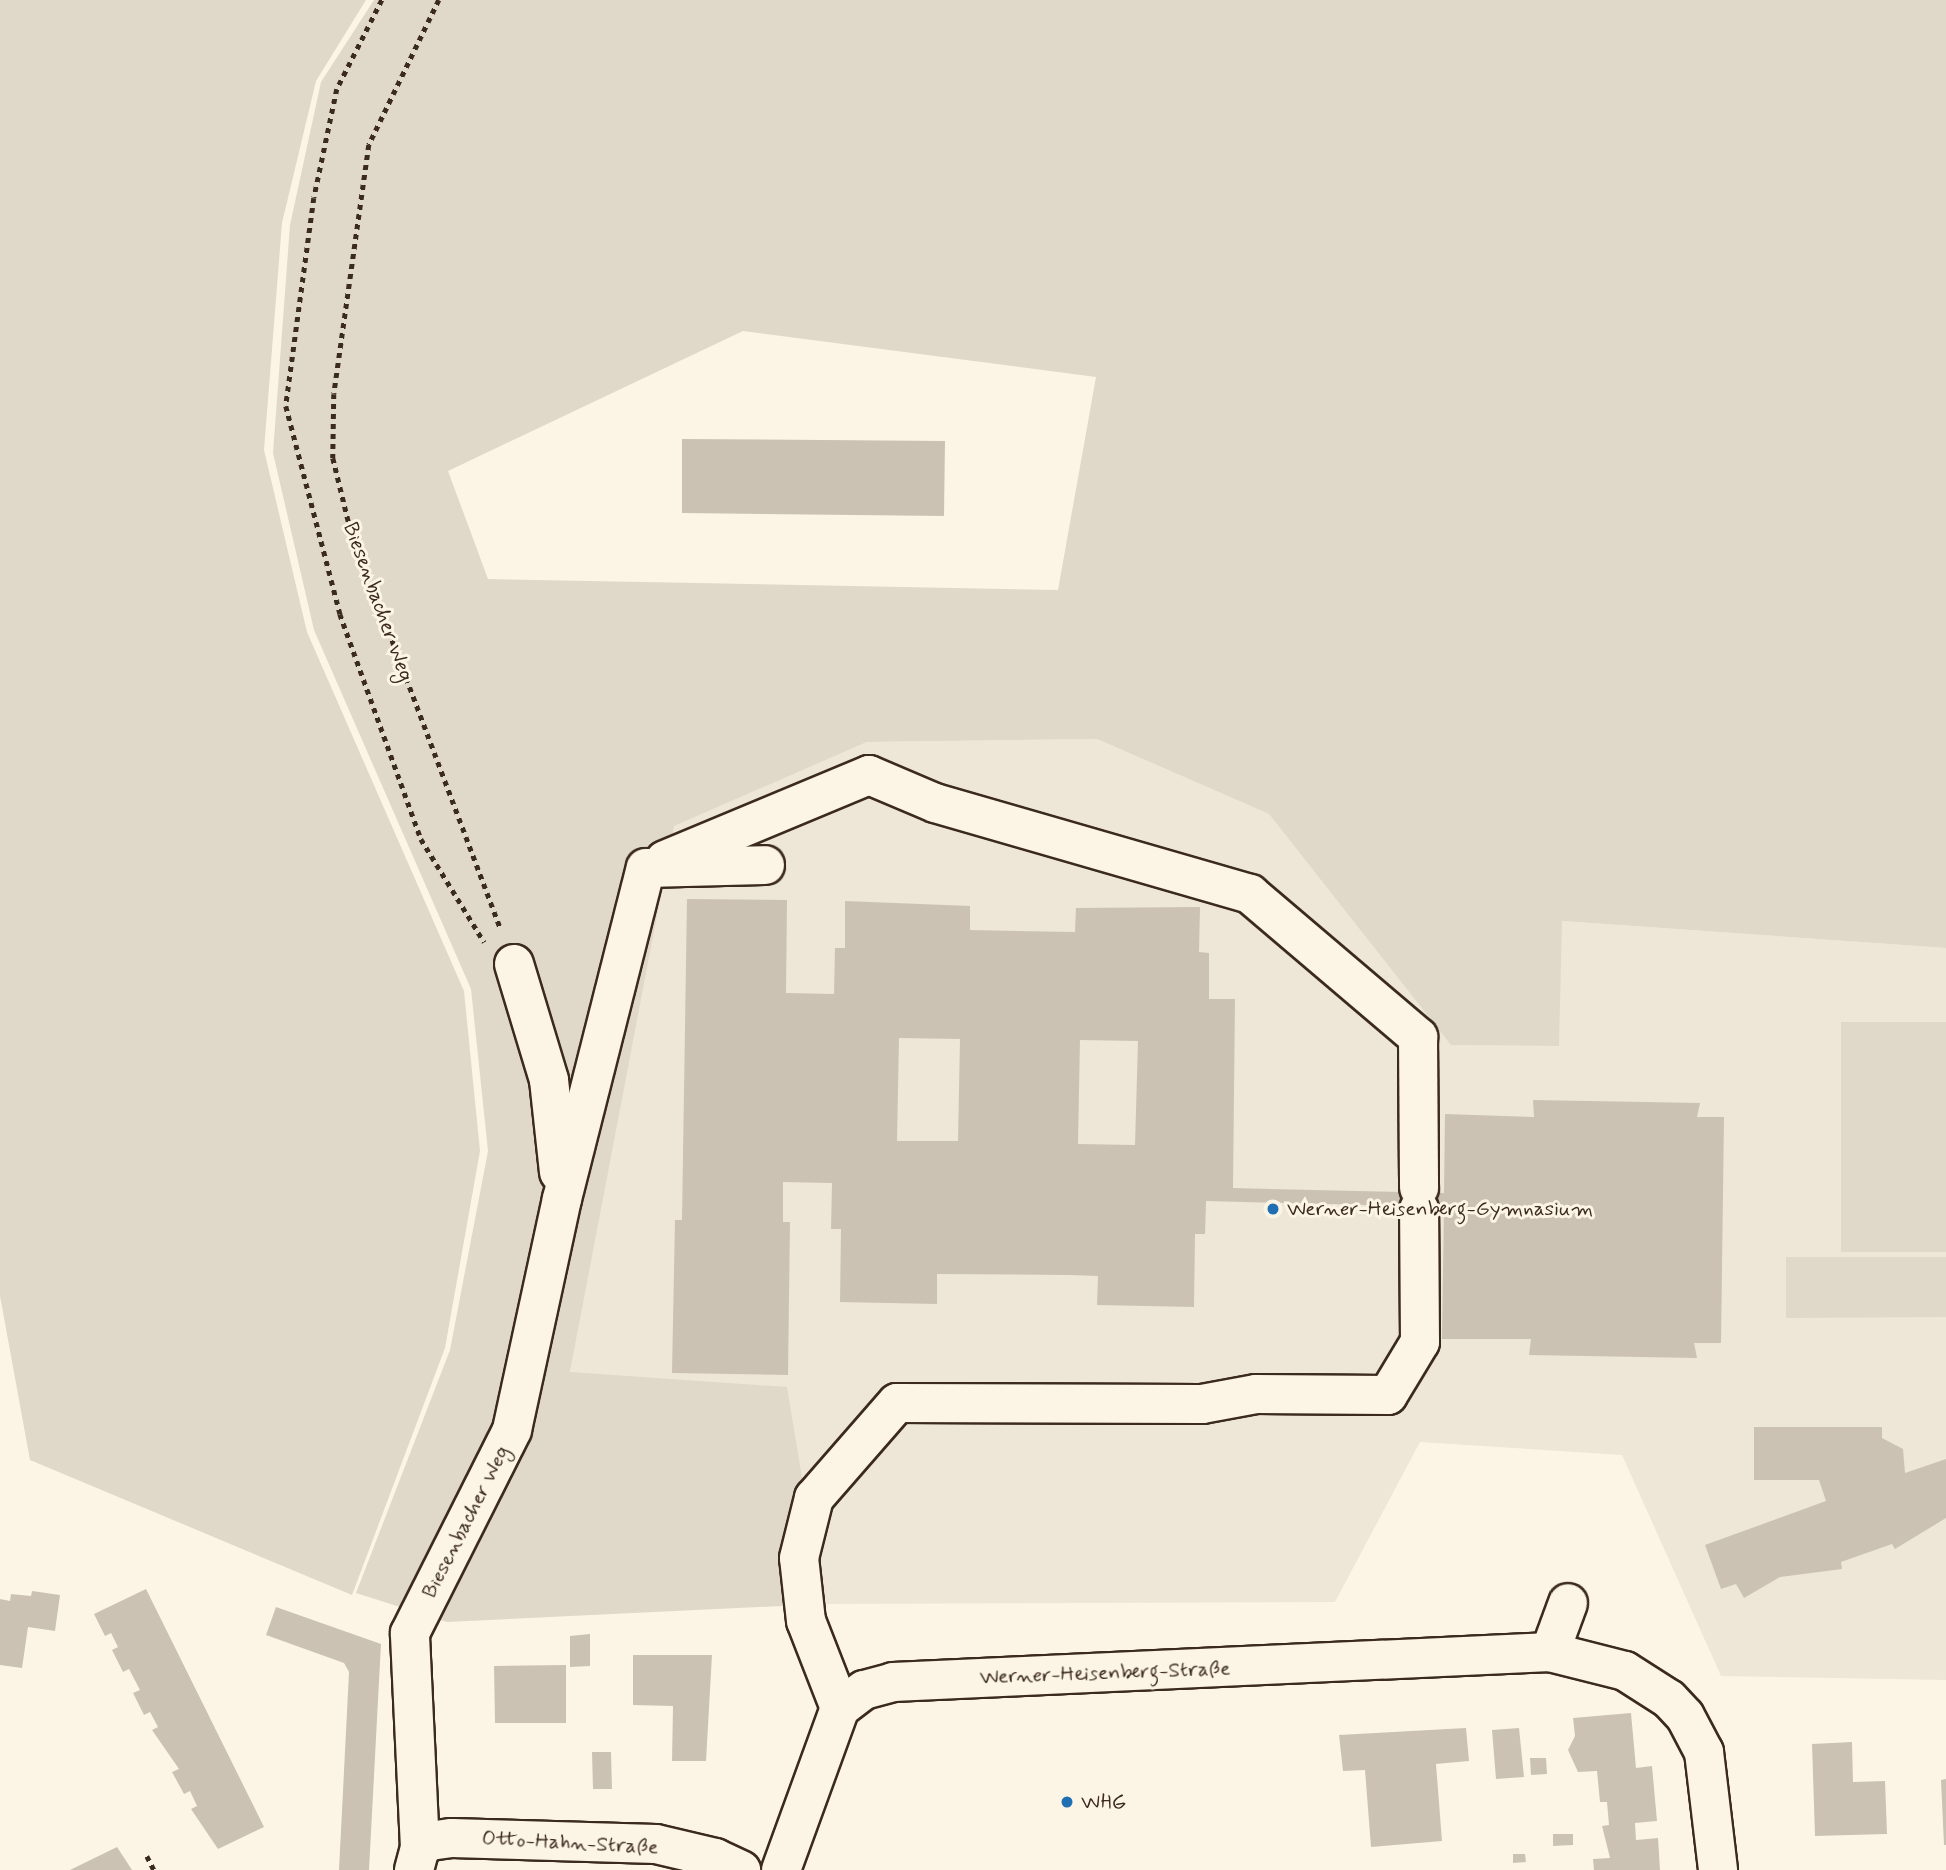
<!DOCTYPE html>
<meta charset="utf-8">
<style>
body{margin:0}
#map{position:relative;width:1946px;height:1870px;overflow:hidden;background:#fcf5e5;font-family:Mynerve,sans-serif}
div>[style]{position:absolute}
.built>*{inset:0;background:#eee6d6}
.green>*{inset:0;background:#e0d8c8}
.building>*{inset:0;background:#ccc2b3}
.path>*{height:4.5px;margin-top:-2.25px;transform-origin:0;background:repeating-linear-gradient(90deg,#3b2a1e 0 5px,transparent 0 10px)}
.roads{filter:drop-shadow(2px 0 #3b2a1e) drop-shadow(-2px 0 #3b2a1e) drop-shadow(0 2px #3b2a1e) drop-shadow(0 -2px #3b2a1e)}
.minor>*{height:38px;margin:-19px;padding:0 19px;transform-origin:19px;border-radius:19px;background:#fcf5e5}
.dots>*{width:19px;height:19px;translate:-50% -50%;box-sizing:border-box;border:4px solid #fcf5e5;border-radius:50%}
span{translate:-50% -50%;white-space:nowrap;text-align:center;line-height:1.15;-webkit-text-stroke:6px #fcf5e5;paint-order:stroke}
.street-label{font-size:21px;color:#3b2a1e}
.poi-label{font-size:21px;color:#3b2a1e}
.left{translate:0 -50%;text-align:left}
</style>
<div id="map">
<div class="built">
<div style="clip-path:polygon(1097px 739px,1269px 814px,1452px 1045px,1559px 1046px,1561px 921px,1946px 948px,1946px 1680px,1721px 1676px,1622px 1455px,1420px 1442px,1335px 1602px,823px 1604px,570px 1372px,673px 826px,867px 742px)"></div>
</div>
<div class="green">
<div style="clip-path:polygon(0 0,366px 0,316px 81px,282px 223px,264px 450px,307px 632px,464px 991px,480px 1151px,445px 1348px,352px 1595px,30px 1460px,0 1296px)"></div>
<div style="clip-path:polygon(evenodd,374px 0,1946px 0,1946px 948px,1562px 921px,1559px 1046px,1451px 1045px,1269px 814px,1097px 739px,867px 742px,674px 826px,570px 1372px,787px 1387px,823px 1604px,447px 1622px,356px 1593px,450px 1350px,488px 1151px,471px 989px,314px 630px,273px 453px,290px 225px,321px 82px,374px 0,743px 331px,1096px 377px,1058px 590px,488px 579px,448px 471px,743px 331px)"></div>
<div style="clip-path:polygon(1841px 1022px,1946px 1022px,1946px 1252px,1841px 1252px)"></div>
<div style="clip-path:polygon(1786px 1257px,1946px 1257px,1946px 1317px,1786px 1318px)"></div>
</div>
<div class="building">
<div style="clip-path:polygon(682px 439px,945px 441px,944px 516px,682px 513px)"></div>
<div style="clip-path:polygon(evenodd,687px 899px,787px 900px,786px 993px,834px 994px,835px 948px,845px 948px,845px 901px,970px 906px,970px 930px,1075px 932px,1076px 908px,1200px 907px,1199px 952px,1209px 953px,1209px 999px,1235px 999px,1233px 1188px,1444px 1193px,1445px 1114px,1534px 1117px,1533px 1100px,1700px 1103px,1697px 1117px,1724px 1117px,1721px 1343px,1694px 1343px,1697px 1358px,1529px 1355px,1531px 1339px,1442px 1339px,1444px 1207px,1206px 1201px,1205px 1234px,1195px 1234px,1194px 1307px,1097px 1305px,1098px 1276px,1070px 1275px,937px 1274px,937px 1304px,840px 1302px,841px 1229px,831px 1229px,832px 1183px,783px 1182px,783px 1222px,790px 1222px,788px 1375px,672px 1373px,675px 1220px,682px 1220px,687px 899px,899px 1038px,960px 1039px,958px 1141px,897px 1141px,899px 1038px,687px 899px,1080px 1040px,1138px 1041px,1135px 1145px,1078px 1144px,1080px 1040px)"></div>
<div style="clip-path:polygon(1754px 1427px,1882px 1427px,1882px 1438px,1903px 1449px,1905px 1473px,1946px 1459px,1946px 1518px,1895px 1549px,1892px 1544px,1841px 1562px,1842px 1569px,1780px 1577px,1744px 1598px,1736px 1584px,1721px 1589px,1705px 1545px,1826px 1501px,1819px 1480px,1754px 1480px)"></div>
<div style="clip-path:polygon(146px 1589px,264px 1827px,218px 1849px,191px 1809px,197px 1806px,190px 1791px,184px 1794px,172px 1772px,179px 1769px,152px 1730px,158px 1727px,150px 1712px,144px 1715px,133px 1693px,140px 1690px,129px 1669px,123px 1672px,112px 1650px,118px 1647px,111px 1633px,105px 1636px,94px 1614px)"></div>
<div style="clip-path:polygon(32px 1591px,60px 1595px,55px 1631px,28px 1627px,22px 1668px,0 1665px,0 1599px,10px 1601px,11px 1594px,31px 1596px)"></div>
<div style="clip-path:polygon(276px 1607px,381px 1644px,369px 1870px,339px 1870px,349px 1672px,344px 1663px,266px 1635px)"></div>
<div style="clip-path:polygon(590px 1634px,590px 1666px,570px 1667px,570px 1636px)"></div>
<div style="clip-path:polygon(633px 1655px,712px 1655px,706px 1761px,672px 1761px,673px 1706px,633px 1705px)"></div>
<div style="clip-path:polygon(566px 1665px,566px 1723px,495px 1723px,494px 1666px)"></div>
<div style="clip-path:polygon(1631px 1713px,1636px 1768px,1652px 1766px,1657px 1821px,1635px 1823px,1636px 1840px,1658px 1838px,1660px 1870px,1594px 1870px,1593px 1859px,1610px 1858px,1602px 1826px,1609px 1825px,1607px 1802px,1600px 1802px,1597px 1771px,1578px 1772px,1568px 1750px,1575px 1736px,1573px 1718px)"></div>
<div style="clip-path:polygon(1466px 1728px,1469px 1761px,1436px 1764px,1442px 1841px,1371px 1847px,1365px 1770px,1343px 1771px,1339px 1735px)"></div>
<div style="clip-path:polygon(1519px 1728px,1524px 1777px,1496px 1779px,1492px 1730px)"></div>
<div style="clip-path:polygon(1852px 1742px,1853px 1782px,1885px 1781px,1887px 1834px,1815px 1836px,1812px 1744px)"></div>
<div style="clip-path:polygon(592px 1752px,611px 1752px,612px 1789px,593px 1789px)"></div>
<div style="clip-path:polygon(1530px 1758px,1546px 1758px,1547px 1774px,1531px 1775px)"></div>
<div style="clip-path:polygon(1946px 1779px,1946px 1845px,1944px 1845px,1941px 1780px)"></div>
<div style="clip-path:polygon(1553px 1834px,1573px 1834px,1573px 1845px,1553px 1846px)"></div>
<div style="clip-path:polygon(117px 1847px,132px 1870px,70px 1870px)"></div>
<div style="clip-path:polygon(1513px 1854px,1525px 1854px,1526px 1862px,1513px 1863px)"></div>
</div>
<div class="path">
<div style="left:382px;top:0;width:100px;rotate:116.8deg"></div>
<div style="left:337px;top:89px;width:111px;rotate:101.9deg"></div>
<div style="left:314px;top:198px;width:210px;rotate:97.7deg"></div>
<div style="left:286px;top:406px;width:215px;rotate:75.4deg"></div>
<div style="left:340px;top:614px;width:239px;rotate:70.2deg"></div>
<div style="left:421px;top:839px;width:121px;rotate:58.5deg"></div>
<div style="left:439px;top:0;width:161px;rotate:115.8deg"></div>
<div style="left:369px;top:145px;width:251px;rotate:98deg"></div>
<div style="left:334px;top:394px;width:64px;rotate:90.9deg"></div>
<div style="left:333px;top:458px;width:72px;rotate:76.3deg"></div>
<div style="left:350px;top:528px;width:429px;rotate:69.4deg"></div>
<div style="left:147px;top:1856px;width:16px;rotate:63deg"></div>
</div>
<div class="roads">
<div class="minor">
<div style="left:665px;top:860px;width:221px;rotate:-22.6deg"></div>
<div style="left:869px;top:775px;width:72px;rotate:23deg"></div>
<div style="left:935px;top:803px;width:328px;rotate:16.1deg"></div>
<div style="left:1250px;top:894px;width:221px;rotate:40.4deg"></div>
<div style="left:1418px;top:1037px;width:151px;rotate:89.6deg"></div>
<div style="left:514px;top:964px;width:121px;rotate:73.2deg"></div>
<div style="left:549px;top:1080px;width:93px;rotate:83.8deg"></div>
<div style="left:1550px;top:1652px;width:52px;rotate:-69.8deg"></div>
<div style="left:840px;top:1708px;width:93px;rotate:-111.3deg"></div>
<div style="left:806px;top:1621px;width:63px;rotate:-96.3deg"></div>
<div style="left:799px;top:1558px;width:62px;rotate:-76deg"></div>
<div style="left:814px;top:1498px;width:126px;rotate:-48.9deg"></div>
<div style="left:897px;top:1403px;width:305px;rotate:0.2deg"></div>
<div style="left:1202px;top:1404px;width:55px;rotate:-10.5deg"></div>
<div style="left:1256px;top:1394px;width:132px;rotate:0.4deg"></div>
<div style="left:1388px;top:1395px;width:62px;rotate:-58.9deg"></div>
<div style="left:1420px;top:1342px;width:133px;rotate:-90.4deg"></div>
<div style="left:420px;top:1848px;width:215px;rotate:-92.7deg"></div>
<div style="left:410px;top:1633px;width:227px;rotate:-63.3deg"></div>
<div style="left:512px;top:1430px;width:236px;rotate:-77.8deg"></div>
<div style="left:562px;top:1199px;width:341px;rotate:-75.8deg"></div>
<div style="left:646px;top:868px;width:119px;rotate:-1.4deg"></div>
<div style="left:414px;top:1870px;width:23px;rotate:-75deg"></div>
<div style="left:420px;top:1848px;width:12px;rotate:-35deg"></div>
<div style="left:430px;top:1841px;width:22px;rotate:-8deg"></div>
<div style="left:452px;top:1838px;width:204px;rotate:1.7deg"></div>
<div style="left:656px;top:1844px;width:61px;rotate:13.3deg"></div>
<div style="left:715px;top:1858px;width:29px;rotate:25deg"></div>
<div style="left:781px;top:1870px;width:172px;rotate:-70deg"></div>
<div style="left:840px;top:1708px;width:30px;rotate:-37deg"></div>
<div style="left:864px;top:1690px;width:30px;rotate:-15deg"></div>
<div style="left:893px;top:1682px;width:658px;rotate:-2.61deg"></div>
<div style="left:1550px;top:1652px;width:77px;rotate:14.2deg"></div>
<div style="left:1625px;top:1671px;width:52px;rotate:32.5deg"></div>
<div style="left:1669px;top:1699px;width:23px;rotate:47deg"></div>
<div style="left:1685px;top:1716px;width:41px;rotate:62.2deg"></div>
<div style="left:1704px;top:1752px;width:119px;rotate:83.2deg"></div>
</div>
</div>
<div class="dots">
<div style="left:1273px;top:1209px;background:#1f6fb2"></div>
<div style="left:1067px;top:1802px;background:#1f6fb2"></div>
</div>
<div class="street-label">
<span style="left:378px;top:602px;rotate:70deg">Biesenbacher Weg</span>
<span style="left:466px;top:1522px;rotate:-63deg">Biesenbacher Weg</span>
<span style="left:1105px;top:1673px;rotate:-2deg">Werner-Heisenberg-Straße</span>
<span style="left:570px;top:1843px;rotate:3deg">Otto-Hahn-Straße</span>
</div>
<div class="poi-label">
<span class="left" style="left:1287px;top:1209px">Werner-Heisenberg-Gymnasium</span>
<span class="left" style="left:1081px;top:1802px">WHG</span>
</div>
</div>
